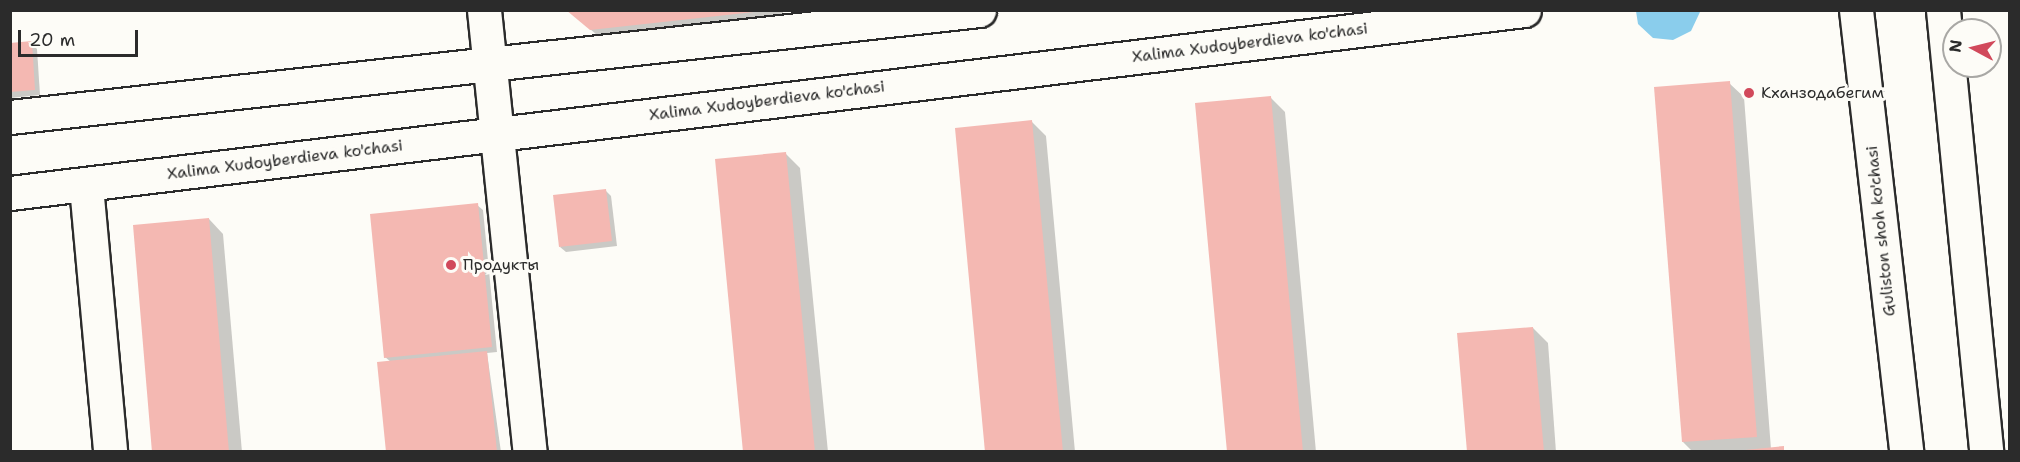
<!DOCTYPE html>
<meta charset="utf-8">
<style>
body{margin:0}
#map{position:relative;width:2020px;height:462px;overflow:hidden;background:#fdfcf7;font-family:"Shantell Sans",sans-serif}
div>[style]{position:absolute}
.water>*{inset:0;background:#8acdec}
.shadow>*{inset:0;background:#0003}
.building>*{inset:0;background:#f4b8b2}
.roads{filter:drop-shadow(2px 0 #2b2b2b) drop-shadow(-2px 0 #2b2b2b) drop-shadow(0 2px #2b2b2b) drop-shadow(0 -2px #2b2b2b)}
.minor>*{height:33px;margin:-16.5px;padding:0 16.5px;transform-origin:16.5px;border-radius:16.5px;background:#fdfcf7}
.secondary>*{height:33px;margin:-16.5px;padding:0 16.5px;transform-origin:16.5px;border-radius:16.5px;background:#fdfcf7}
.dots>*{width:16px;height:16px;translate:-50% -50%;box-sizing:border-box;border:3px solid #fdfcf7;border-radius:50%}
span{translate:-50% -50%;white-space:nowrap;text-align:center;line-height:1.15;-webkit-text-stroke:6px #fdfcf7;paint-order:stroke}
.street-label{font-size:16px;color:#2b2b2b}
.poi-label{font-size:16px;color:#2b2b2b}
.left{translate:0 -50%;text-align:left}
.frame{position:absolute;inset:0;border:12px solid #2b2b2b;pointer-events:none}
.north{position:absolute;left:1942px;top:18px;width:60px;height:60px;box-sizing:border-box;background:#fdfcf7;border:2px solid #a9a8a5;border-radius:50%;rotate:277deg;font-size:16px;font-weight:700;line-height:24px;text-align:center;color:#2b2b2b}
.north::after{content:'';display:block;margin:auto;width:21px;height:27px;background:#d1495b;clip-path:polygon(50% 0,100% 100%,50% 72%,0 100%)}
.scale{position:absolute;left:18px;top:30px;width:120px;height:27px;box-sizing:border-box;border:3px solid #2b2b2b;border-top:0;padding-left:8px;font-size:18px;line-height:21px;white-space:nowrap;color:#2b2b2b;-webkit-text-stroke:4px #fdfcf7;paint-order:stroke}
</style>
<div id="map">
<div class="water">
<div style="clip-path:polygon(1636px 11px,1699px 10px,1700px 12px,1691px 31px,1673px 40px,1653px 38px,1638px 24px)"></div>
</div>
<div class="shadow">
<div style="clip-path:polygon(568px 10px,783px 10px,783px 15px,597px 35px)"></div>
<div style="clip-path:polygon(31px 43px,37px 49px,40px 95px,10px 98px,10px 45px)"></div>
<div style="clip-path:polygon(1729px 83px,1744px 97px,1771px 449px,1787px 452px,1693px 452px,1683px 442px)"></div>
<div style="clip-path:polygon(1270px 97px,1285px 112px,1316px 452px,1228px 452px)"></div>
<div style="clip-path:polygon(1032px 122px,1046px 136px,1075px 452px,986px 452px)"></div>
<div style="clip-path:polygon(785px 153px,800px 168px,828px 452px,744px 452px)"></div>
<div style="clip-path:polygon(605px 190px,611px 196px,617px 246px,566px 252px,560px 247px)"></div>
<div style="clip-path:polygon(477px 205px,483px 210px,497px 352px,487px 353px,501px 452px,387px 452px,391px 362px,385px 357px)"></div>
<div style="clip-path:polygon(209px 219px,223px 234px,242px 452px,154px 452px)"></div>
<div style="clip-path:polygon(1533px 328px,1548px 343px,1556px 452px,1468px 452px)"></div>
</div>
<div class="building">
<div style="clip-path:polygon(566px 10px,754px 10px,754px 12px,590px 30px)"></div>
<div style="clip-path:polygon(32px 41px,35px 90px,10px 92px,10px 43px)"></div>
<div style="clip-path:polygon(1730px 81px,1757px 437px,1682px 442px,1654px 87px)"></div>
<div style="clip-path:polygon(1271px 96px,1303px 452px,1227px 452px,1195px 103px)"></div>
<div style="clip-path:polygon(1032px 120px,1063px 452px,985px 452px,955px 128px)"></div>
<div style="clip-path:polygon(786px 152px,815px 452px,743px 452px,715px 159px)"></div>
<div style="clip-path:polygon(606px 189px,612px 241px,559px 247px,553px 195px)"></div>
<div style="clip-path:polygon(478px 203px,492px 347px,384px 358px,370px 214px)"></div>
<div style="clip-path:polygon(209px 218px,229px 452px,152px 452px,133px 225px)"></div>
<div style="clip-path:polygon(1533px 327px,1544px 452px,1467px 452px,1457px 333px)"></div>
<div style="clip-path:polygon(487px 351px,497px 452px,386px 452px,377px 362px)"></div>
<div style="clip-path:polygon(1784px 446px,1784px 452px,1745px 452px,1745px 450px)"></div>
</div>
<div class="roads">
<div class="minor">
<div style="left:484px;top:10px;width:444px;rotate:84.1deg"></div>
<div style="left:10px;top:117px;width:975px;rotate:-6.3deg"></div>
<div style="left:86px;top:186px;width:267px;rotate:84.8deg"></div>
<div style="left:10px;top:193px;width:1525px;rotate:-6.89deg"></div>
</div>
<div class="secondary">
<div style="left:1856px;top:10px;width:445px;rotate:83.5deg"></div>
<div style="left:1943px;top:10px;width:444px;rotate:84.4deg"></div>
</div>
</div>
<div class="dots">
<div style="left:1749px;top:93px;background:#d1495b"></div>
<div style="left:451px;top:265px;background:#d1495b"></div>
</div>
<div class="street-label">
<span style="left:1250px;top:43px;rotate:-7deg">Xalima Xudoyberdieva ko'chasi</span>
<span style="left:767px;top:101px;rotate:-7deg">Xalima Xudoyberdieva ko'chasi</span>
<span style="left:285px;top:160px;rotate:-7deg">Xalima Xudoyberdieva ko'chasi</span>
<span style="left:1881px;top:231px;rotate:-96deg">Guliston shoh ko'chasi</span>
</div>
<div class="poi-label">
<span class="left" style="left:1761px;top:93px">Кханзодабегим</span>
<span class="left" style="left:463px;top:265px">Продукты</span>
</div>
<div class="frame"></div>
<div class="north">N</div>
<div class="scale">20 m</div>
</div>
